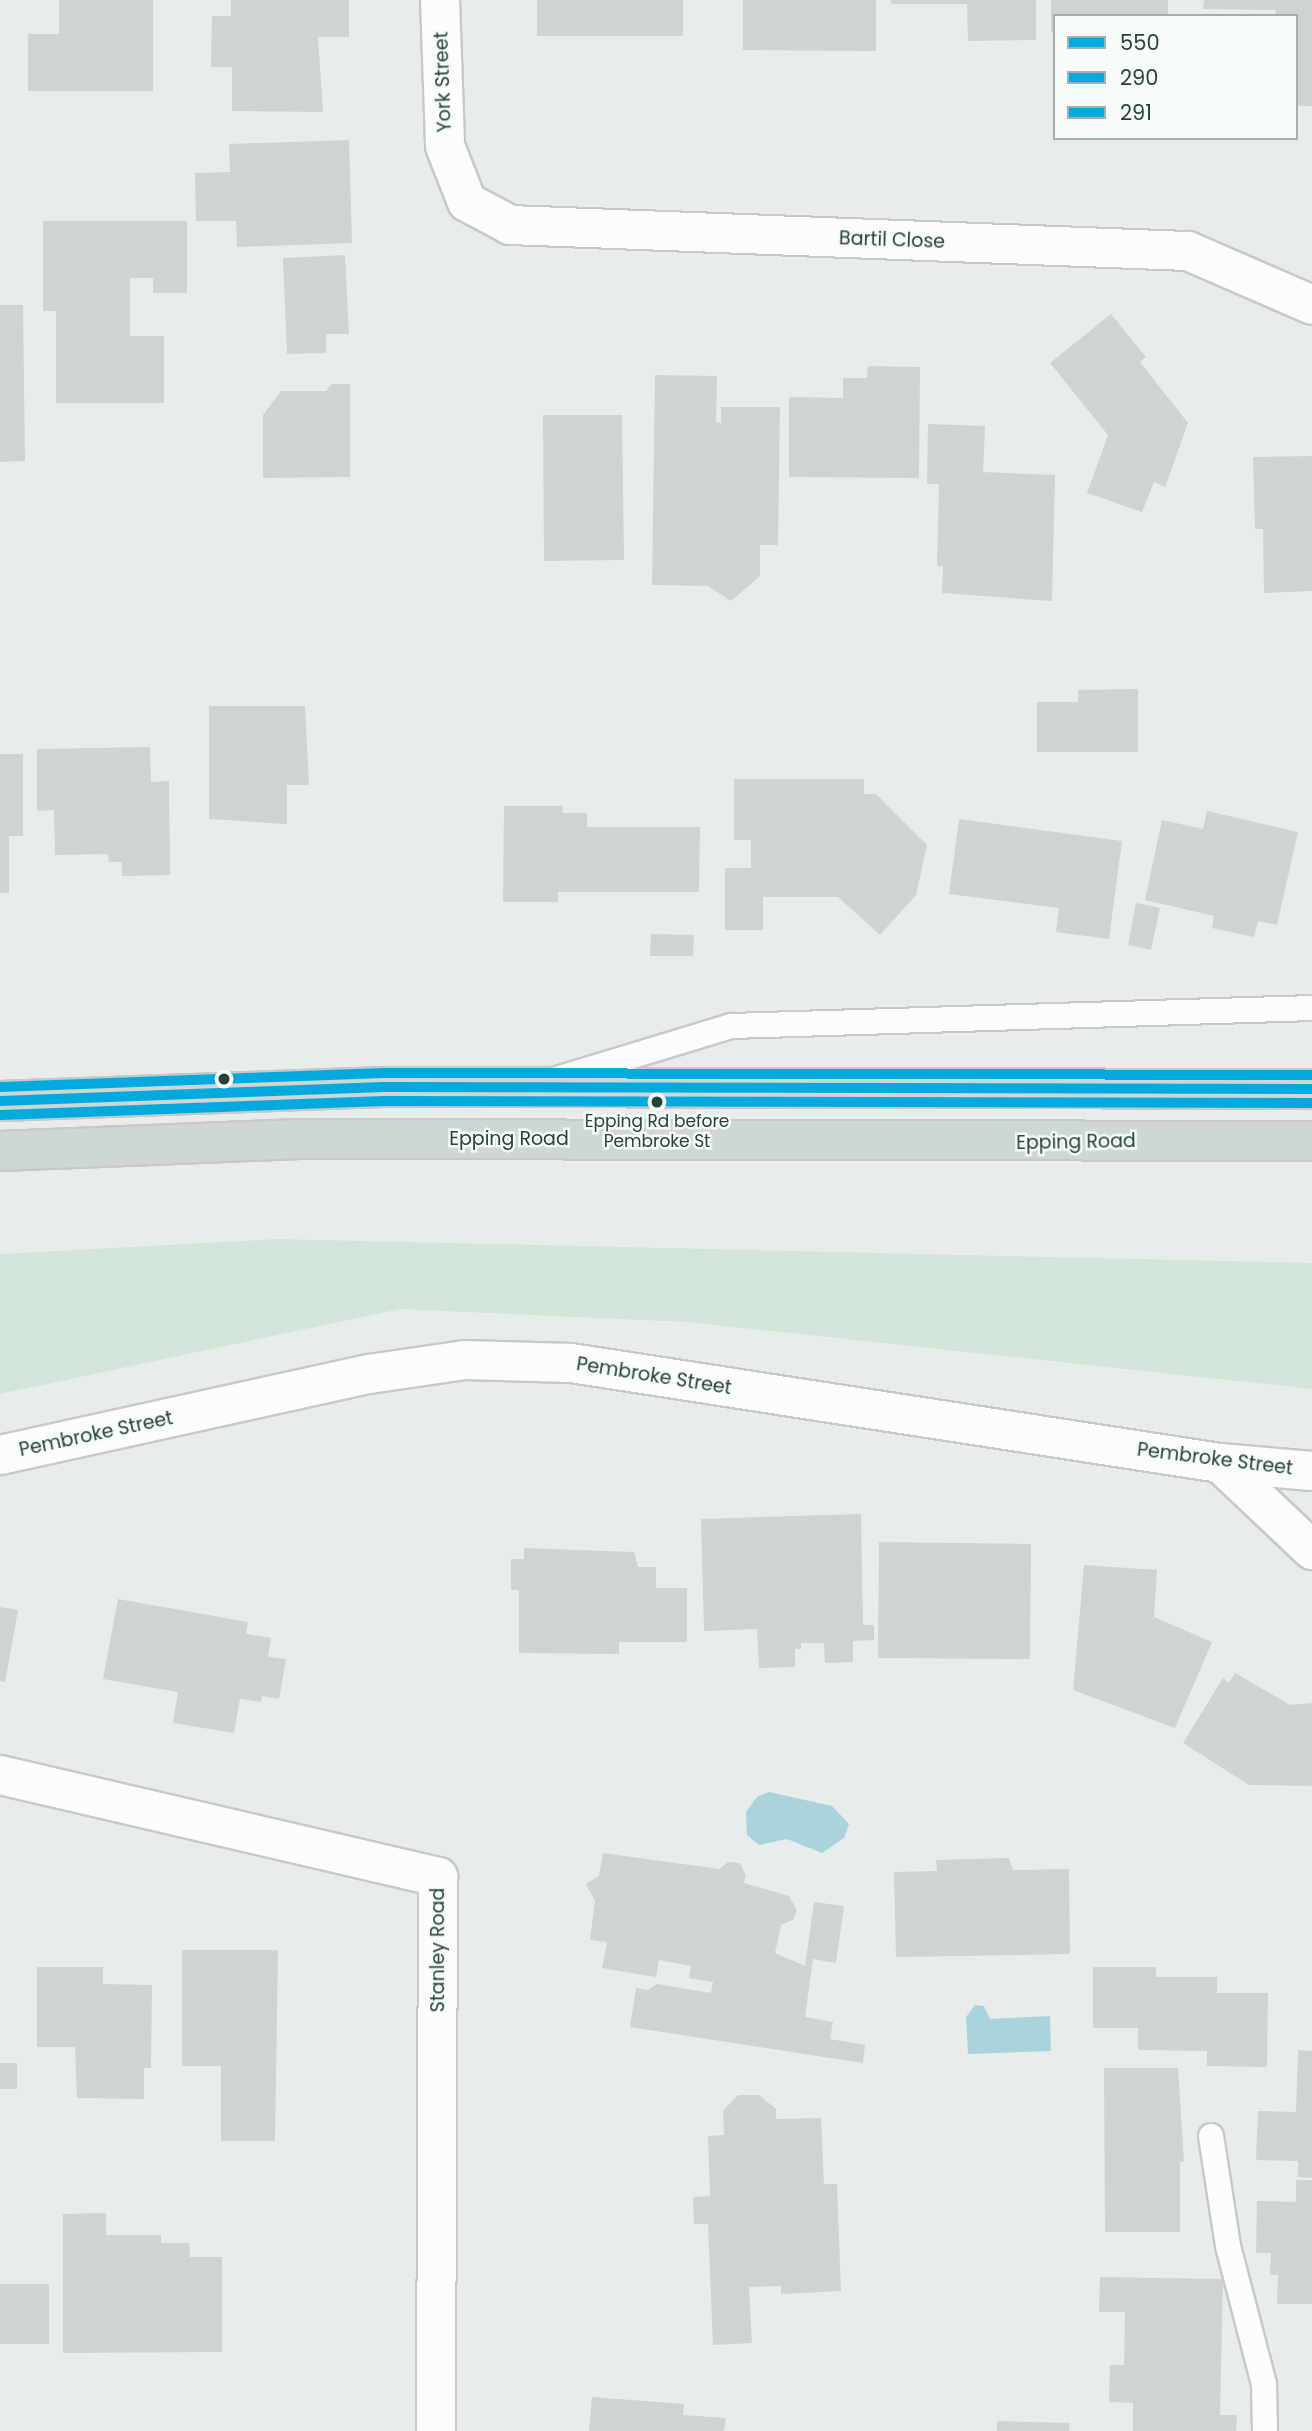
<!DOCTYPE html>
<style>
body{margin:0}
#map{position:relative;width:1312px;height:2431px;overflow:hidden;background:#e8edeb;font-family:Poppins,sans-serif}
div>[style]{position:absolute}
.green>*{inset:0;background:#d1e6d8}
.water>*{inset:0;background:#a9d4db}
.building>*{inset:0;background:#cfd4d2}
.roads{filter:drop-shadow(2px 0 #c5cac8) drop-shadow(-2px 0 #c5cac8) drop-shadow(0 2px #c5cac8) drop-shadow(0 -2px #c5cac8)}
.service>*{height:24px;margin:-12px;padding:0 12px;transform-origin:12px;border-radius:12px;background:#fcfcfc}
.minor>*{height:38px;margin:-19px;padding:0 19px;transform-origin:19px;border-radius:19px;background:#fcfcfc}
.primary>*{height:38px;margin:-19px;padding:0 19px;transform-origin:19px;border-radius:19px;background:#cfd7d5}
.bus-1>*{height:10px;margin:-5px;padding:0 5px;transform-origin:5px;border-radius:5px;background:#04aadd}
.bus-2>*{height:10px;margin:-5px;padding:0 5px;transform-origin:5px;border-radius:5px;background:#04aadd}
.bus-3>*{height:10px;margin:-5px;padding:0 5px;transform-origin:5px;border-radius:5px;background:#04aadd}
.dots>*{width:19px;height:19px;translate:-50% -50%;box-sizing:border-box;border:4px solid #f7fbf9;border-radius:50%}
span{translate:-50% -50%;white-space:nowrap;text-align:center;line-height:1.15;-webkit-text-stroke:5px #f7fbf9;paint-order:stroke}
.bus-label{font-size:17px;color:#24423a}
.street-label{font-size:19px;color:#24423a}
.legend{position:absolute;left:1053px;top:14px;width:245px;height:126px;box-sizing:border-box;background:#f7fbf9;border:2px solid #a3b1ad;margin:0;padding:9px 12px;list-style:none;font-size:21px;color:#24423a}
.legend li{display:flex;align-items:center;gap:14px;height:35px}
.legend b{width:35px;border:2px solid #a3b1ad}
</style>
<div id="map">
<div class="green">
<div style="clip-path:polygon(278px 1239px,1312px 1263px,1312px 1389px,687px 1322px,400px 1309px,0 1394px,0 1254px)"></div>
</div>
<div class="water">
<div style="clip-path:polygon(769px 1792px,832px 1806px,849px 1824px,844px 1838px,822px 1853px,787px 1839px,759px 1845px,747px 1835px,746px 1812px,757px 1797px)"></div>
<div style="clip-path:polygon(975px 2005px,984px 2006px,990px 2019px,1050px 2016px,1051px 2051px,968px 2054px,966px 2017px)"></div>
</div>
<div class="building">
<div style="clip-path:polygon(59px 0,153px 0,153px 91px,28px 91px,28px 34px,59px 34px)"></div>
<div style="clip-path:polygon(231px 0,349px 0,349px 37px,318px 37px,323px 112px,232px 111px,232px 67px,211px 67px,212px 16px,231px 16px)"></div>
<div style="clip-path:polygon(537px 0,683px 0,683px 36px,537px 36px)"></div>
<div style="clip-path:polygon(743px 0,876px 0,876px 51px,743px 50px)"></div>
<div style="clip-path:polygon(891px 0,1036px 0,1036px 40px,968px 41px,967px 4px,891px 4px)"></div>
<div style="clip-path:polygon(1051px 0,1168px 0,1168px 16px,1055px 16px,1055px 32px,1051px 32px)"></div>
<div style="clip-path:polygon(1204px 0,1312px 0,1312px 106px,1296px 106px,1296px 16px,1275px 16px,1276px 10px,1203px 9px)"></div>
<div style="clip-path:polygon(349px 140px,352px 243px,237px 247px,236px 221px,196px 221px,195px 173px,230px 172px,229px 144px)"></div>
<div style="clip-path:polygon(43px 221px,187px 221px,187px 293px,153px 293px,153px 278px,130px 278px,130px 336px,164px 336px,164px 403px,56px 403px,56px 311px,43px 311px)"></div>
<div style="clip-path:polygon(345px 255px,349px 334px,326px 334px,326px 353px,287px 354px,283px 258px)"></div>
<div style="clip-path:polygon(0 305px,23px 305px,25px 461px,0 462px)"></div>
<div style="clip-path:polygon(1111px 314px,1146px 357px,1140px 362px,1188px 423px,1165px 487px,1154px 482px,1142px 512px,1087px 493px,1108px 435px,1050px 363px)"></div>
<div style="clip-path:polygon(868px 366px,920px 367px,919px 478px,789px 477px,789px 397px,843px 398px,843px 378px,867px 378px)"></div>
<div style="clip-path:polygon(655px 375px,717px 376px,716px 422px,721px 423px,721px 407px,780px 407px,778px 545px,760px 545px,760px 576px,731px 601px,708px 586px,652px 585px)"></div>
<div style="clip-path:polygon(332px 384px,350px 384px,350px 477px,263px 478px,263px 415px,281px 391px,326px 391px)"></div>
<div style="clip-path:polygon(543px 415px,622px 415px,624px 560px,544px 561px)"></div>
<div style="clip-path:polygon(928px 424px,985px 426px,983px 472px,1055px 475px,1052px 601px,942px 593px,943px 566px,937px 566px,939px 484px,927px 484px)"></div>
<div style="clip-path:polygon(1312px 456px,1312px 591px,1264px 593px,1263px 529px,1255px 529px,1253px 457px)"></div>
<div style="clip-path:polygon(1138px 689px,1138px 752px,1037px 752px,1037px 702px,1078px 702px,1078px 690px)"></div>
<div style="clip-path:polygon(209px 706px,305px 706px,309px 785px,287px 785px,287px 824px,209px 819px)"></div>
<div style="clip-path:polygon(150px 747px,151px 782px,169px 781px,170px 875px,122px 876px,122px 862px,109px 862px,108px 854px,55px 855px,54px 810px,37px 811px,37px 749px)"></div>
<div style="clip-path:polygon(0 754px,23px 754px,23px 836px,9px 836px,9px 893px,0 893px)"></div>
<div style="clip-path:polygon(734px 779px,864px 779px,864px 794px,876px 794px,927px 845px,916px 895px,880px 935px,838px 897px,763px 897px,763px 930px,725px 930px,725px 868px,751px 868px,751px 840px,734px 840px)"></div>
<div style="clip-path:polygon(504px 806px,563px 806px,562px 813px,587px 813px,587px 827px,700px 827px,699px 892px,558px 892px,558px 902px,503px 902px)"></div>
<div style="clip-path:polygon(1207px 811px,1298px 832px,1277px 925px,1258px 921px,1254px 937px,1212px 928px,1214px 916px,1145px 900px,1162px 820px,1203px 829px)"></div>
<div style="clip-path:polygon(959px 819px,1122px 841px,1109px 939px,1056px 932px,1059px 908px,949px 894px)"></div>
<div style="clip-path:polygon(1136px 903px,1160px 908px,1151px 950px,1128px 945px)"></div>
<div style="clip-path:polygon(651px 934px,694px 935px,693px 956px,650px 956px)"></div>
<div style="clip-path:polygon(861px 1514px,863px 1625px,874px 1625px,874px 1640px,853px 1641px,853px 1662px,825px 1663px,824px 1643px,801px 1643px,801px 1649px,795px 1649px,795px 1667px,759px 1668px,757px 1629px,704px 1631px,701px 1519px)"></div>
<div style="clip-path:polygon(879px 1542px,1031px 1544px,1030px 1659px,878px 1658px)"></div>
<div style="clip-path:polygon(524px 1548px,634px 1552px,638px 1567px,656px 1567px,656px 1588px,687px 1588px,687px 1642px,619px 1642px,619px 1654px,519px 1653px,519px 1590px,511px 1590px,511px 1559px,524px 1559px)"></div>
<div style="clip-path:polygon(1084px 1565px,1157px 1570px,1154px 1617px,1212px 1642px,1175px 1728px,1073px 1690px)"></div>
<div style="clip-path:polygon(118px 1599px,248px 1622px,246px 1634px,271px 1638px,268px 1657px,286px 1659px,279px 1699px,262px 1696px,261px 1702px,240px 1699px,234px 1733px,173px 1723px,178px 1692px,103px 1679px)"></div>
<div style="clip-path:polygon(0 1607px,18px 1610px,5px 1682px,0 1681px)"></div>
<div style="clip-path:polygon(1235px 1673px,1290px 1705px,1312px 1703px,1312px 1786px,1249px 1785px,1183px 1743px,1223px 1678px,1229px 1683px)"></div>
<div style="clip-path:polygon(603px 1853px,719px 1869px,728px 1862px,740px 1863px,746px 1876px,744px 1883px,789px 1896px,797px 1910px,793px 1920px,781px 1925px,775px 1953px,805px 1966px,814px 1902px,844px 1906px,836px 1963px,813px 1959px,805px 2017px,833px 2022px,830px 2039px,865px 2045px,863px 2063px,630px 2027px,636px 1988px,648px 1990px,657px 1984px,711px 1993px,713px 1982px,689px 1978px,691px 1966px,659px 1960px,656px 1977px,602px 1968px,607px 1942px,590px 1940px,595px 1901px,586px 1884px,599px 1876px)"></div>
<div style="clip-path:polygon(1009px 1858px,1013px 1870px,1069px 1869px,1070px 1954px,896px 1957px,894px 1872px,937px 1871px,936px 1860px)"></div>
<div style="clip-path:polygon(182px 1950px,278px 1950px,275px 2141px,221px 2141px,221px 2066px,182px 2066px)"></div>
<div style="clip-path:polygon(37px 1967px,103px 1967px,103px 1984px,152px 1985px,151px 2068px,144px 2068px,144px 2099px,77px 2098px,75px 2047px,37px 2047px)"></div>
<div style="clip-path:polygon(1093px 1967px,1156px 1967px,1156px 1977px,1217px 1977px,1217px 1993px,1268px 1993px,1267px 2067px,1207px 2066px,1207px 2051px,1138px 2050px,1138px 2028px,1093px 2028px)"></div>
<div style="clip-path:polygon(1298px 2050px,1312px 2051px,1312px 2178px,1298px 2177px,1298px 2161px,1256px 2160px,1258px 2111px,1296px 2112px)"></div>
<div style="clip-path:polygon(0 2063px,17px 2063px,17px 2089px,0 2089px)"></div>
<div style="clip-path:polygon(1104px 2068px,1178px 2068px,1184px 2162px,1180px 2162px,1180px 2232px,1105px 2232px)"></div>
<div style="clip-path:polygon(738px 2095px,759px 2095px,776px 2109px,776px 2119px,821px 2118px,824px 2184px,837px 2184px,841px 2291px,781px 2294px,781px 2286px,749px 2287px,752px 2343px,713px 2345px,708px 2224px,694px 2224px,693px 2197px,710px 2196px,708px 2136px,724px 2135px,723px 2111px)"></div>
<div style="clip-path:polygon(1296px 2180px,1312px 2180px,1312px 2304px,1277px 2304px,1278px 2275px,1270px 2275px,1271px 2253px,1256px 2253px,1257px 2201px,1296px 2202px)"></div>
<div style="clip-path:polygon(106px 2213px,106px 2235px,161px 2235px,161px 2243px,189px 2243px,190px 2257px,222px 2257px,222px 2352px,63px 2353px,63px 2214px)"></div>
<div style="clip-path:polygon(1100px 2277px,1223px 2279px,1220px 2415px,1237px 2415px,1236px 2431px,1133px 2431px,1133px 2403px,1109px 2402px,1110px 2365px,1124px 2365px,1125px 2312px,1099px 2312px)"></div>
<div style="clip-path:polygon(0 2284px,49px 2284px,49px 2344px,0 2344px)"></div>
<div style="clip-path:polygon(592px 2397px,684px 2404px,683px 2415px,726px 2418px,724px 2431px,589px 2431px)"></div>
<div style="clip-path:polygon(997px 2421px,1070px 2423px,1069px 2431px,997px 2431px)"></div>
</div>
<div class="roads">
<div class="service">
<div style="left:560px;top:1078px;width:179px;rotate:-16.9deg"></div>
<div style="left:731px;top:1026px;width:581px;rotate:-1.77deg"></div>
<div style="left:1211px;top:2136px;width:111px;rotate:81.2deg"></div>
<div style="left:1228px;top:2246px;width:143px;rotate:75.4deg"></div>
<div style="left:1264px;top:2384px;width:47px;rotate:88.8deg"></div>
</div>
<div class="minor">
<div style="left:440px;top:0;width:146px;rotate:88deg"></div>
<div style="left:445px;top:146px;width:60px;rotate:68.6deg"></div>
<div style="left:467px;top:202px;width:49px;rotate:28.1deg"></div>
<div style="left:510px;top:225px;width:678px;rotate:2.2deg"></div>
<div style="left:1188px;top:251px;width:135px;rotate:23.5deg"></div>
<div style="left:0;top:1455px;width:378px;rotate:-12.4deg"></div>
<div style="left:369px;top:1374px;width:97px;rotate:-8.3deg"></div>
<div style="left:465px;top:1360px;width:106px;rotate:1.6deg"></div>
<div style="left:571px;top:1363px;width:657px;rotate:8.76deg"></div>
<div style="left:1220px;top:1463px;width:92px;rotate:5deg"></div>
<div style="left:1220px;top:1463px;width:127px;rotate:43.4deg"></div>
<div style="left:0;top:1775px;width:450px;rotate:13.1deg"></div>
<div style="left:438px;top:1877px;width:554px;rotate:90.21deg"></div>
</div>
<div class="primary">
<div style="left:0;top:1101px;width:384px;rotate:-2.1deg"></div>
<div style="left:384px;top:1087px;width:928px;rotate:0.12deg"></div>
<div style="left:0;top:1151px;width:300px;rotate:-2.3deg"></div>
<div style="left:300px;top:1139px;width:1012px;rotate:0.11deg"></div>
</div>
</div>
<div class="bus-1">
<div style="left:0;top:1101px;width:384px;rotate:-2.1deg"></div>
<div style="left:384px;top:1087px;width:928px;rotate:0.12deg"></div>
</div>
<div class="bus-2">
<div style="left:1px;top:1115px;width:383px;rotate:-2.1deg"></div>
<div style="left:384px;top:1101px;width:928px;rotate:0.12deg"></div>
</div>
<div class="bus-3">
<div style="left:0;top:1087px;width:384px;rotate:-2.1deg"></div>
<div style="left:384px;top:1073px;width:928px;rotate:0.12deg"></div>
</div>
<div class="dots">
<div style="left:224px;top:1079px;background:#24423a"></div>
<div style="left:657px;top:1102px;background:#24423a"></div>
</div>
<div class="bus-label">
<span style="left:657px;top:1132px">Epping Rd before<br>Pembroke St</span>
</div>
<div class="street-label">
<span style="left:443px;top:82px;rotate:-92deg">York Street</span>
<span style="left:892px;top:240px;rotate:2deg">Bartil Close</span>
<span style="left:509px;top:1139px">Epping Road</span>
<span style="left:1076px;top:1142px;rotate:-1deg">Epping Road</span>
<span style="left:654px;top:1376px;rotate:9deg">Pembroke Street</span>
<span style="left:96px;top:1434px;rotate:-12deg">Pembroke Street</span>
<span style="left:1215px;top:1459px;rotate:7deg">Pembroke Street</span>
<span style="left:438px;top:1950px;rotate:-90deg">Stanley Road</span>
</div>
<ul class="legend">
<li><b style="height:9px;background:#04aadd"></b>550</li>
<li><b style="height:9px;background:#04aadd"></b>290</li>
<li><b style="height:9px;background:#04aadd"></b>291</li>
</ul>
</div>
